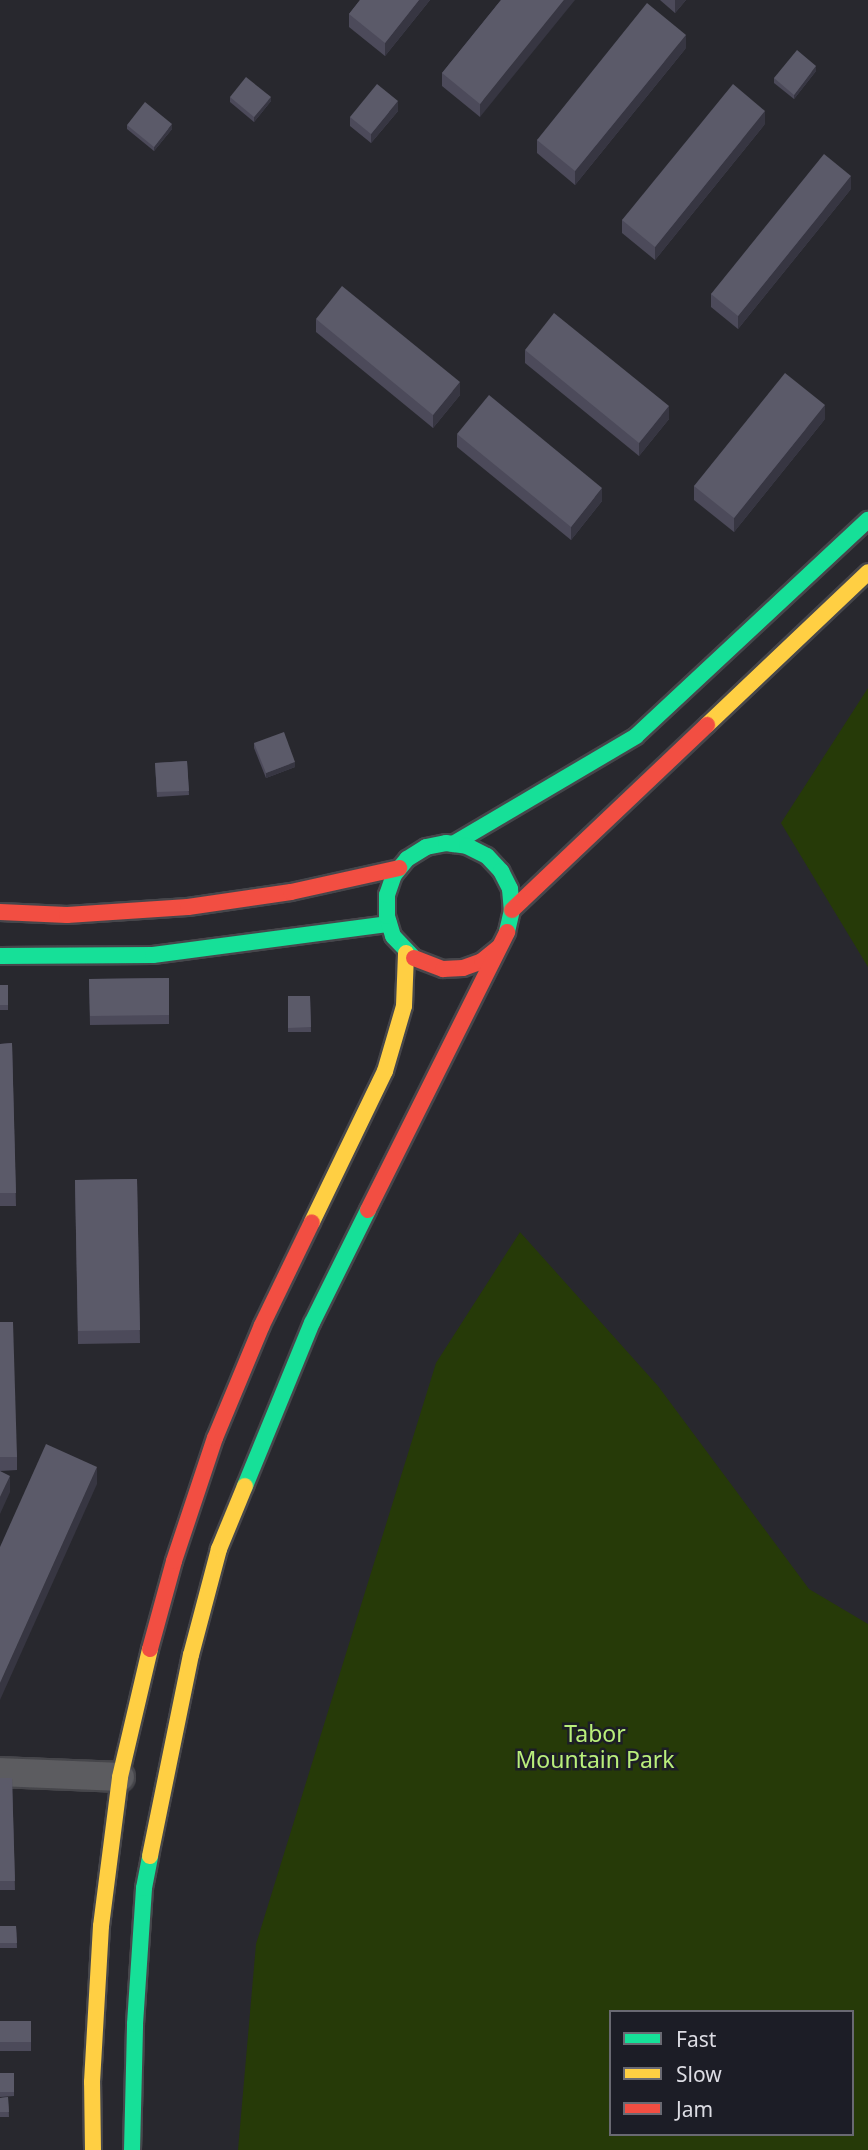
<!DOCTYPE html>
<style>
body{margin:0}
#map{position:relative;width:868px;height:2150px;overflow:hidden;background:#28282e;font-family:"Noto Sans",sans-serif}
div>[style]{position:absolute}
.green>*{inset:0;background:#263a08}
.roads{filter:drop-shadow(2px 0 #46464b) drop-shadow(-2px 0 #46464b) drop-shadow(0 2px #46464b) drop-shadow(0 -2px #46464b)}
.street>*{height:28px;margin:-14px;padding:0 14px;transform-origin:14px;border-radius:14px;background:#5c5c60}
.fast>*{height:16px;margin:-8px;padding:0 8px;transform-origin:8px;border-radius:8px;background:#16e098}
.slow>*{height:16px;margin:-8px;padding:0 8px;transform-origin:8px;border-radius:8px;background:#ffcf43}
.jam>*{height:16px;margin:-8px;padding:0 8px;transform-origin:8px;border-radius:8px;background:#f24e42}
.wall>*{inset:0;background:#4c4a5a}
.shaded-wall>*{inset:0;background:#373642}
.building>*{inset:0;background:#5b5a69}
span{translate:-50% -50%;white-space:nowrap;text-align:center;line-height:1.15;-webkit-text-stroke:5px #1c1d26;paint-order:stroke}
.park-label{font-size:23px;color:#b9ee7b}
.legend{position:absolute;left:609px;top:2010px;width:245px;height:126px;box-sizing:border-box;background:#1c1d26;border:2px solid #696972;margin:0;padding:9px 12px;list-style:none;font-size:21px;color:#dcdce3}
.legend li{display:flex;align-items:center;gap:14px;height:35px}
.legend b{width:35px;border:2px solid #696972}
</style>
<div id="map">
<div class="green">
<div style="clip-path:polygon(868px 688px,868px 967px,781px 823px)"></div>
<div style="clip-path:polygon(evenodd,520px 1232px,658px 1386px,809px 1589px,868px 1624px,868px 2150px,238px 2150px,256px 1944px,436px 1363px,520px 1232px,611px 2012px,852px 2012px,852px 2134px,611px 2134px,611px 2012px)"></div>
</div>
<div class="roads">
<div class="street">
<div style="left:0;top:1772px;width:120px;rotate:2.4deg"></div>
</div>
<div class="fast">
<div style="left:453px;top:844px;width:212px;rotate:-30.5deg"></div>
<div style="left:636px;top:736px;width:317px;rotate:-43deg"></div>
<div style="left:0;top:956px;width:153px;rotate:-0.4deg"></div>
<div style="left:153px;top:955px;width:238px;rotate:-7.5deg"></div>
<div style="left:414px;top:958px;width:30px;rotate:-134deg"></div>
<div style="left:393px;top:936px;width:21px;rotate:-107deg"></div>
<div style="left:387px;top:916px;width:21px;rotate:-90deg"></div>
<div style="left:387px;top:895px;width:21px;rotate:-71deg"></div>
<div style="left:394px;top:875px;width:21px;rotate:-51deg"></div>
<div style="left:407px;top:859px;width:22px;rotate:-32deg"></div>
<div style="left:426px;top:847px;width:20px;rotate:-11deg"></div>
<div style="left:446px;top:843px;width:21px;rotate:8deg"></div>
<div style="left:467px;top:846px;width:22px;rotate:27deg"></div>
<div style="left:487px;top:856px;width:21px;rotate:47deg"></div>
<div style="left:501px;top:871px;width:20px;rotate:63deg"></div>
<div style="left:510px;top:889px;width:21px;rotate:85deg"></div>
<div style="left:512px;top:910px;width:23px;rotate:103deg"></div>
<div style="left:245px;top:1486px;width:176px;rotate:-67.7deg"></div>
<div style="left:312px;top:1323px;width:126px;rotate:-63.6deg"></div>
<div style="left:132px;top:2150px;width:126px;rotate:-88.6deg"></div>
<div style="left:135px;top:2024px;width:136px;rotate:-86.2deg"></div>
<div style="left:144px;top:1888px;width:33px;rotate:-79deg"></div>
</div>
<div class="slow">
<div style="left:707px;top:725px;width:222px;rotate:-43.5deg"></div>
<div style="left:312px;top:1222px;width:168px;rotate:-64.2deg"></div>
<div style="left:385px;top:1071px;width:68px;rotate:-73.7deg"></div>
<div style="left:404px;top:1006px;width:53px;rotate:-87.8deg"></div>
<div style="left:150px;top:1856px;width:205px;rotate:-78.5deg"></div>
<div style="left:191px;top:1655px;width:110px;rotate:-75.2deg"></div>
<div style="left:219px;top:1549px;width:68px;rotate:-67.6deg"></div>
<div style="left:93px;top:2150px;width:68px;rotate:-90.8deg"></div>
<div style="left:92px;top:2082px;width:156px;rotate:-86.7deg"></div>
<div style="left:101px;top:1926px;width:150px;rotate:-82.7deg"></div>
<div style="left:120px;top:1777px;width:131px;rotate:-76.8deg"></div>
</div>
<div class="jam">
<div style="left:512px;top:910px;width:269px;rotate:-43.5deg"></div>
<div style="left:0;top:912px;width:67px;rotate:2.6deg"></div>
<div style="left:67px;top:915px;width:121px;rotate:-3.8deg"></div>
<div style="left:188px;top:907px;width:104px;rotate:-8.3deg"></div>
<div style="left:291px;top:892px;width:111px;rotate:-12.5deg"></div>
<div style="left:414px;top:958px;width:31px;rotate:21deg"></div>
<div style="left:443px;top:969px;width:20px;rotate:-3deg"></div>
<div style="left:463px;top:968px;width:20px;rotate:-20deg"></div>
<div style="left:482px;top:961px;width:21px;rotate:-39deg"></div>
<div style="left:368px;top:1210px;width:311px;rotate:-63.4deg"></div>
<div style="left:150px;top:1649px;width:91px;rotate:-74.7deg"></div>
<div style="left:174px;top:1561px;width:130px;rotate:-71.6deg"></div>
<div style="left:215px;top:1438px;width:122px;rotate:-67.4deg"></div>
<div style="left:262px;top:1325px;width:114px;rotate:-64.1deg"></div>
</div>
</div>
<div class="wall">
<div style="clip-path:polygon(360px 0,430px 0,385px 56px,349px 27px,349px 14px)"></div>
<div style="clip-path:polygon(501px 0,480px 117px,442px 86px,442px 73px)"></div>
<div style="clip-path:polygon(660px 0,686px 0,675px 13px)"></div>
<div style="clip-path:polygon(686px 48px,575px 185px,537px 153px,537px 140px)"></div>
<div style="clip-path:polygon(816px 71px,794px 99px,774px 83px,774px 78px)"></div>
<div style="clip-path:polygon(230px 97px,271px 101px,254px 122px,230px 102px)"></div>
<div style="clip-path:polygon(398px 111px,371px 143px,350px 126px,350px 117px)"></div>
<div style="clip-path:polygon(765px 124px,655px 260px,622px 233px,622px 220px)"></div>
<div style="clip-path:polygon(127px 125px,172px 129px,154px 151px,127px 129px)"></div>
<div style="clip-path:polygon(851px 189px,738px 329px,711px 307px,711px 294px)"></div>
<div style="clip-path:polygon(316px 319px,460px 395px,433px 428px,316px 332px)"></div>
<div style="clip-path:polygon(525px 350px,669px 419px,639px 456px,525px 363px)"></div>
<div style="clip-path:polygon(825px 419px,734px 532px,694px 500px,694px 486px)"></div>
<div style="clip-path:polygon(457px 434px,602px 501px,571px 540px,457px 447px)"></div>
<div style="clip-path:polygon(254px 743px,295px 767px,266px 778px,254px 748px)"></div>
<div style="clip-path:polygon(187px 761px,189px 795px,157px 797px,155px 763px)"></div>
<div style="clip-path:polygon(169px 978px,169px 1024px,90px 1025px,89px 979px)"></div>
<div style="clip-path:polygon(0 985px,8px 985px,8px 1010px,0 1010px)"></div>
<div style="clip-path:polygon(288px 996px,310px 996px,311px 1032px,288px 1032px)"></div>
<div style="clip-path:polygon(12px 1043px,16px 1206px,0 1206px,0 1044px)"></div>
<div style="clip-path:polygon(137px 1179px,140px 1343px,78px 1344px,75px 1180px)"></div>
<div style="clip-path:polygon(0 1322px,17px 1457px,17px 1470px,0 1471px)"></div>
<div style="clip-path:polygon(0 1778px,12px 1778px,15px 1890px,0 1890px)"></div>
<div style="clip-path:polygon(0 1926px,16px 1926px,17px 1948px,0 1948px)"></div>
<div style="clip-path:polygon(0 2021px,31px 2042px,31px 2051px,0 2051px)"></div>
<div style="clip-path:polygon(0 2073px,14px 2073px,14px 2096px,0 2097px)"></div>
<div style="clip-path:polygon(8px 2097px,9px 2117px,0 2117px,0 2098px)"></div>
</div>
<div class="shaded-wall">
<div style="clip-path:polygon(419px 0,430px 0,385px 56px,385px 43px)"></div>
<div style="clip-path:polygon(564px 0,575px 0,480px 117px,480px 104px)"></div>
<div style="clip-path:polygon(675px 0,686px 0,675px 13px)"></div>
<div style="clip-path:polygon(686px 35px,686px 48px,575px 185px,575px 171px)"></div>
<div style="clip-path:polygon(816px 66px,816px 71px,794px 99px,794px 95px)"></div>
<div style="clip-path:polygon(271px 97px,271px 101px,254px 122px,254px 117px)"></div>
<div style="clip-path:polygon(398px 101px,398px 111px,371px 143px,371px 134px)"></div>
<div style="clip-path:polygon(765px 111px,765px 124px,655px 260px,655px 247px)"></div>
<div style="clip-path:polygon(172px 124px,172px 129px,154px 151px,154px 147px)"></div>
<div style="clip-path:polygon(851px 176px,851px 189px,738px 329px,738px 316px)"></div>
<div style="clip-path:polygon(460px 382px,460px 395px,433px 428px,433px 415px)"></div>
<div style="clip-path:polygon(825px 405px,825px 419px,734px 532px,734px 518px)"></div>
<div style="clip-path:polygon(669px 406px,669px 419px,639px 456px,639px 443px)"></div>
<div style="clip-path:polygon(602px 488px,602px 501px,571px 540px,571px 527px)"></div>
<div style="clip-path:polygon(295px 762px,295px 767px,266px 778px,266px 773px)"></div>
<div style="clip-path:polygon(97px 1467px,97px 1484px,0 1700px,0 1683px)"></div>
<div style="clip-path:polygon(10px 1476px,10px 1492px,0 1514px,0 1497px)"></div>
</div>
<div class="building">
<div style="clip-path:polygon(360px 0,419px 0,385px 43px,349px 14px)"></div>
<div style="clip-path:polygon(501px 0,564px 0,480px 104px,442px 73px)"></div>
<div style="clip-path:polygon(647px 3px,686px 35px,575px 171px,537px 140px)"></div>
<div style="clip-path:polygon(797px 50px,816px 66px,794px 95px,774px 78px)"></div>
<div style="clip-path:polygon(246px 77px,271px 97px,254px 117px,230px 97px)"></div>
<div style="clip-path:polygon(377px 84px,398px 101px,371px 134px,350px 117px)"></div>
<div style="clip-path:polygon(733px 84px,765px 111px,655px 247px,622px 220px)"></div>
<div style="clip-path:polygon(145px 102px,172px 124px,154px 147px,127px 125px)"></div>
<div style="clip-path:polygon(824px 154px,851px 176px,738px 316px,711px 294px)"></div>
<div style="clip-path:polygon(342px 286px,460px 382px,433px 415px,316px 319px)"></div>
<div style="clip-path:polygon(554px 313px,669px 406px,639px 443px,525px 350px)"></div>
<div style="clip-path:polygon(785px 373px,825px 405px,734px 518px,694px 486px)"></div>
<div style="clip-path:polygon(489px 395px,602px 488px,571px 527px,457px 434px)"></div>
<div style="clip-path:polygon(284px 732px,295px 762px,266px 773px,254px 743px)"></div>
<div style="clip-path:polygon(187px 761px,189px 791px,157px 792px,155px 763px)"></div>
<div style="clip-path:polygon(169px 978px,169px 1015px,90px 1016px,89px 979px)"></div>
<div style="clip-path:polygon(0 985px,8px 985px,8px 1005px,0 1005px)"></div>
<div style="clip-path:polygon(288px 996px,310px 996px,311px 1027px,288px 1028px)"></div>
<div style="clip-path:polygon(12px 1043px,16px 1193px,0 1193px,0 1044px)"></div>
<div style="clip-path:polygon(137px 1179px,140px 1330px,78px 1331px,75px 1180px)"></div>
<div style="clip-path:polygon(0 1322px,13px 1322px,17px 1457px,0 1457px)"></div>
<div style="clip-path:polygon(46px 1444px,97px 1467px,0 1683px,0 1547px)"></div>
<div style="clip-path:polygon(0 1471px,10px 1476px,0 1497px)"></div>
<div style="clip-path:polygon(0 1778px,12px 1778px,15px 1881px,0 1881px)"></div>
<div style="clip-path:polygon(0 1926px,16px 1926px,17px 1943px,0 1943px)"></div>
<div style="clip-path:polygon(0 2021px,31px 2021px,31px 2042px,0 2042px)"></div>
<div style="clip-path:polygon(0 2073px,14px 2073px,14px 2092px,0 2092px)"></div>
<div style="clip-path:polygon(8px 2097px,9px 2112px,0 2112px,0 2098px)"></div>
</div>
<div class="park-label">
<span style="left:595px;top:1746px">Tabor<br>Mountain Park</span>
</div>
<ul class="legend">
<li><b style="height:9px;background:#16e098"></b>Fast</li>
<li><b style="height:9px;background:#ffcf43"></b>Slow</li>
<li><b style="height:9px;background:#f24e42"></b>Jam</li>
</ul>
</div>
